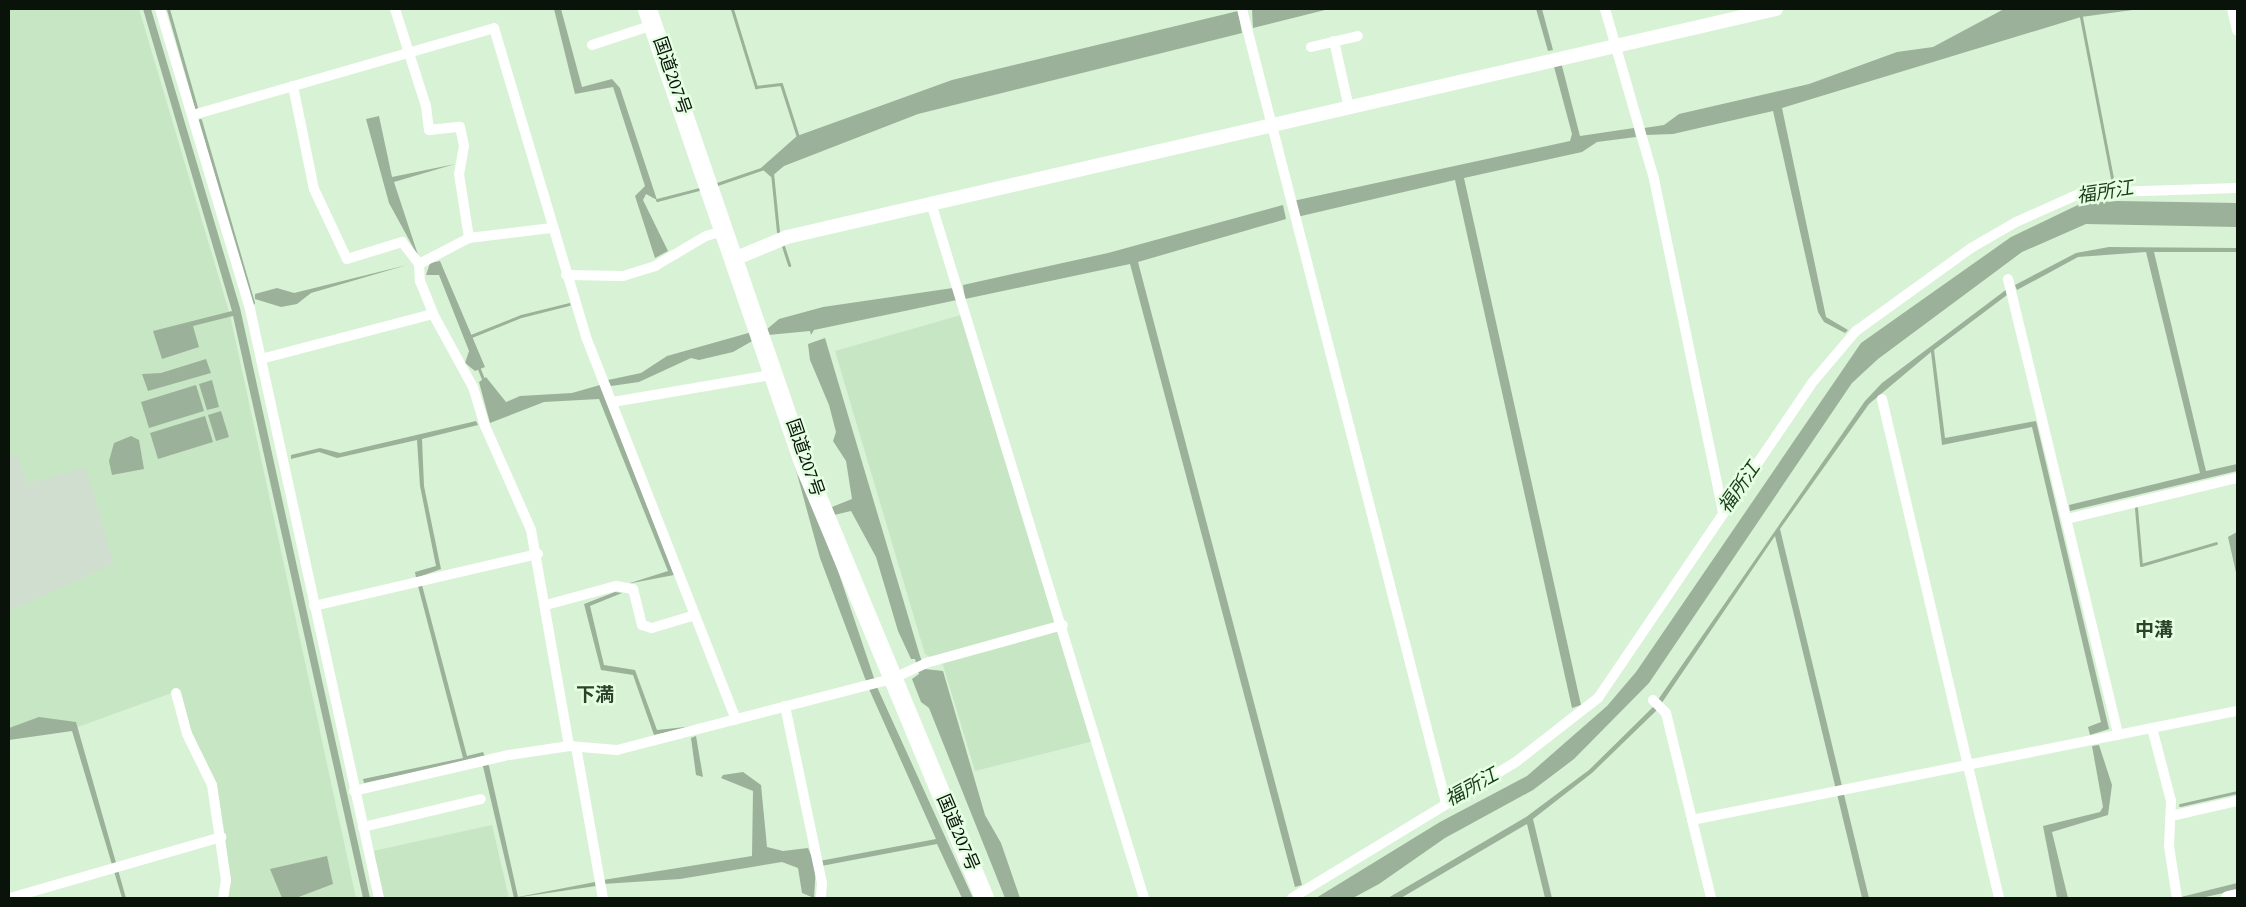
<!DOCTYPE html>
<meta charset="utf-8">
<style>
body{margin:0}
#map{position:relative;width:2246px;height:907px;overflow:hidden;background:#d8f2d5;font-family:Spectral,"Noto Sans JP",serif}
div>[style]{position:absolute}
.built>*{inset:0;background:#c7e6c4}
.green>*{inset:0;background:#d0decf}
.water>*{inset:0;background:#9cb19a}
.stream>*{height:3px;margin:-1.5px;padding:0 1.5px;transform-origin:1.5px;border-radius:1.5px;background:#9cb19a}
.street>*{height:10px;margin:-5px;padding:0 5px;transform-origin:5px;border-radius:5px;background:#fff}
.secondary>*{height:14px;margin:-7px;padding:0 7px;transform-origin:7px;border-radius:7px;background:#fff}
.highway>*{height:19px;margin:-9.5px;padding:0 9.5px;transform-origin:9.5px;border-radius:9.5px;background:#fff}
span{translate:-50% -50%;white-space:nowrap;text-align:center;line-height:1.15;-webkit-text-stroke:5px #e5ffe3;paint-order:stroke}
.street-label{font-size:18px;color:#0a1309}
.water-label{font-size:19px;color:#1b3c1a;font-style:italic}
.neighbourhood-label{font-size:19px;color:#2d422b;font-weight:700}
.frame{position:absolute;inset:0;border:10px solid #0a1309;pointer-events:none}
</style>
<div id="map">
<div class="built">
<div style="clip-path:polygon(9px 9px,139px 9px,230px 315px,356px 898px,228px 898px,230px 881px,216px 782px,191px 731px,180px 690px,75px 728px,9px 732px)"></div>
<div style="clip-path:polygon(961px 315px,1094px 741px,975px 771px,943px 665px,925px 654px,835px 351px)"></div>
<div style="clip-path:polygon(492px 825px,509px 898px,384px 898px,373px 851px)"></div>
</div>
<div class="green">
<div style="clip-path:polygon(16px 453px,28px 483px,86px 468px,114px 564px,9px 611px,9px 456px)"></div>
</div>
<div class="water">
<div style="clip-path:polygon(143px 9px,151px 9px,240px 308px,370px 898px,363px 898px,233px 316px,193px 326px,199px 347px,162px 359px,153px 331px,232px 311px)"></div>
<div style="clip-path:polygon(554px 9px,561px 9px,582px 87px,612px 79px,620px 88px,657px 200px,646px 194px,643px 200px,668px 251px,655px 258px,635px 196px,645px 186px,613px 87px,575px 94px)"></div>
<div style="clip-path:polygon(1252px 9px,1329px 9px,1253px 28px)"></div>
<div style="clip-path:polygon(1536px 9px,1542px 9px,1553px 50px,1548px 51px)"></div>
<div style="clip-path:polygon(2004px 9px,2140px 9px,2081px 17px,1782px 108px,1826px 317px,1848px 330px,1845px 333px,1824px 322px,1818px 312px,1773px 111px,1673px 134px,1645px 135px,1644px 128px,1664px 125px,1679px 114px,1809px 84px,1897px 52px,1933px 47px)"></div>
<div style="clip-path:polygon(1238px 11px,1242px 33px,918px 114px,784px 166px,771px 177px,761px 168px,797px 136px,952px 80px)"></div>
<div style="clip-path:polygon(1561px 62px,1580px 136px,1634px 128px,1636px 137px,1597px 142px,1582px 152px,1464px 178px,1581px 705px,1572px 708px,1455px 180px,1297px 217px,1293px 201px,1570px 141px,1572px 134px,1553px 63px)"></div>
<div style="clip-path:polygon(379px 116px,392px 177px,455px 164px,394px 182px,419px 258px,389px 203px,366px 119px)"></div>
<div style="clip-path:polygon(2118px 201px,2237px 203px,2237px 227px,2086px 224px,2022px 252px,1878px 359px,1852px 383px,1649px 683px,1574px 759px,1533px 790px,1445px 838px,1379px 884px,1353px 898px,1316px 898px,1440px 822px,1527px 776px,1607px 706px,1636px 672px,1861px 343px,2011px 237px,2082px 203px)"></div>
<div style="clip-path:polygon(1283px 205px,1286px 219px,1138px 262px,1302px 885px,1295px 887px,1130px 264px,965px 299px,963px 285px,1108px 253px)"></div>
<div style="clip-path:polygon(2109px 247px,2237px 248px,2237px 252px,2154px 252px,2206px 471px,2237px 464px,2237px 471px,2070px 511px,2069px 505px,2200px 473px,2146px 252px,2078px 257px,2017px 290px,2015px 285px,2076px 253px)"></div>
<div style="clip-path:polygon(440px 261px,485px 367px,475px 371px,465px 363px,469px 351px,439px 275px,426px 275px,430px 263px)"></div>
<div style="clip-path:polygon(407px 265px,311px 293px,297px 304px,281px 307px,255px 299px,255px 294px,277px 288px,294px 293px)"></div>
<div style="clip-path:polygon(953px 288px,957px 300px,814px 330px,811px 335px,810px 331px,768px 335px,766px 330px,779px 319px,823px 307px)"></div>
<div style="clip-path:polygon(2007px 289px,2007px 295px,1934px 350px,1945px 438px,2036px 421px,2109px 729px,2090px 735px,2088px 727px,2101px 722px,2032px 427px,1942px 445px,1931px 352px,1869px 404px,1780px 529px,1869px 898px,1862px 898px,1775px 536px,1657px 710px,1592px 773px,1533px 819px,1552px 898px,1545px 898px,1527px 824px,1401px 898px,1388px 898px,1526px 817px,1589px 770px,1653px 707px,1865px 401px,1882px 383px)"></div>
<div style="clip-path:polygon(752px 332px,754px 340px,733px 352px,699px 360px,691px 358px,639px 382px,611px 386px,608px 380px,641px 373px,667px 356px)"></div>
<div style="clip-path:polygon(825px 338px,920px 656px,925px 669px,943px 671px,985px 815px,1001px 843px,1020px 898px,1005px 898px,929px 708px,921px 702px,912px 679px,919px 674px,915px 659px,911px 659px,898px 631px,876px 557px,851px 511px,834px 515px,832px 507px,852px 499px,846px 461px,833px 441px,836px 432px,829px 405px,810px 360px,808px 344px)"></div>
<div style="clip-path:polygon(206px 359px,211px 373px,148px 391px,142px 374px,161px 373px)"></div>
<div style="clip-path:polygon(486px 377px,506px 402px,520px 396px,572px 393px,600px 385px,674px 575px,627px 584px,668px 571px,599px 399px,544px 402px,490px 423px,479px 382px)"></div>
<div style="clip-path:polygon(212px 380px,219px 407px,207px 410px,199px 384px)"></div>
<div style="clip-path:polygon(196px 385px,204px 411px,149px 428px,141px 402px)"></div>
<div style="clip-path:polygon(221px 411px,229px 437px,216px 441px,208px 415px)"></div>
<div style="clip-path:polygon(205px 416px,213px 442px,158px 459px,150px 433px)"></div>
<div style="clip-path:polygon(476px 421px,478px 425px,422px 439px,424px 486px,441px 569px,416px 578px,415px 572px,436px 566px,420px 486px,417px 440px,337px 458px,319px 452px,291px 459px,291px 455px,320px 448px,340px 453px)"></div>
<div style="clip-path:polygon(131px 436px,139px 440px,144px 469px,112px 475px,109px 461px,114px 443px)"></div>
<div style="clip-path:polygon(794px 463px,823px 526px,877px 687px,973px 898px,962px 898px,937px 844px,816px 867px,814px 898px,802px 893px,798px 868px,782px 862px,680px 879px,603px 884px,603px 880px,752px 856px,753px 791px,721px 778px,723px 775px,743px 772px,761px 785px,767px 847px,783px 851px,808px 848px,814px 862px,936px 839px,869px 689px,820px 558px)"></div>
<div style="clip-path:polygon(2237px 532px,2237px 577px,2228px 537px)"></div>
<div style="clip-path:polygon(422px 585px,467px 756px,483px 752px,489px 766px,518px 897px,595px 882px,596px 886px,514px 898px,481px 758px,364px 783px,363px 779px,463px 758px,418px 586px)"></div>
<div style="clip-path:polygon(615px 592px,622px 593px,590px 606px,604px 665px,635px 670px,657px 730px,694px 726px,654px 735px,633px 675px,601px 670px,584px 604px)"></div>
<div style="clip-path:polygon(39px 717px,76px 722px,126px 898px,122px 898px,72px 731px,9px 740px,9px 728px)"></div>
<div style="clip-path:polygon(696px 736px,703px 777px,696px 775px,691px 738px)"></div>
<div style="clip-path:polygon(2099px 745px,2112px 785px,2108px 815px,2052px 832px,2068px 898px,2057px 898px,2043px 826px,2100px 812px,2103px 807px,2092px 746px)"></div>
<div style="clip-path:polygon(327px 856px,333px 884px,296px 898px,282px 898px,270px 869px)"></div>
<div style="clip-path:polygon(2237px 883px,2237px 890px,2201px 898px,2181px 897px)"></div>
</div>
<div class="stream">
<div style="left:168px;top:9px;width:102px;rotate:74.1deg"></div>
<div style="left:732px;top:9px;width:82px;rotate:72.9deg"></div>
<div style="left:756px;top:87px;width:25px;rotate:-7deg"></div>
<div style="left:781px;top:84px;width:59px;rotate:72.2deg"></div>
<div style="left:2081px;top:17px;width:164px;rotate:79.1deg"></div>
<div style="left:200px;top:120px;width:190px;rotate:73.8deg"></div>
<div style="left:772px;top:173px;width:59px;rotate:84.2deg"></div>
<div style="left:717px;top:184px;width:50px;rotate:-18.8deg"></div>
<div style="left:657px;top:200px;width:43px;rotate:-14.7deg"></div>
<div style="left:783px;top:246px;width:20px;rotate:72deg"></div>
<div style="left:471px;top:336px;width:54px;rotate:-21.8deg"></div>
<div style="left:521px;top:316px;width:49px;rotate:-14deg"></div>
<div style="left:479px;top:369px;width:11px;rotate:68deg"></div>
<div style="left:2136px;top:508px;width:57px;rotate:85deg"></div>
<div style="left:2141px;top:565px;width:78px;rotate:-16.3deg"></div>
<div style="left:2180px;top:805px;width:58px;rotate:-12.8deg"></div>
</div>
<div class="street">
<div style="left:160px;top:9px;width:313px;rotate:73.3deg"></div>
<div style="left:250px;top:309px;width:603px;rotate:77.65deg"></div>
<div style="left:395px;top:9px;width:102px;rotate:72.3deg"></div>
<div style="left:426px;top:106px;width:24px;rotate:83deg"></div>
<div style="left:429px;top:130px;width:31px;rotate:-6deg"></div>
<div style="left:460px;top:127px;width:19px;rotate:78deg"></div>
<div style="left:464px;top:146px;width:28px;rotate:100deg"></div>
<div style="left:459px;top:174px;width:65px;rotate:81.1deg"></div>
<div style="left:1242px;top:9px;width:820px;rotate:75.59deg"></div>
<div style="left:1605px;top:9px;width:177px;rotate:73.9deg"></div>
<div style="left:1654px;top:179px;width:341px;rotate:78.3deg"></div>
<div style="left:2232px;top:9px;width:22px;rotate:77deg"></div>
<div style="left:1334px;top:41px;width:69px;rotate:77.4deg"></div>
<div style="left:592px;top:45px;width:64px;rotate:-18.2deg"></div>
<div style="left:1311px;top:47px;width:48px;rotate:-13.2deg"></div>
<div style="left:293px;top:86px;width:105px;rotate:78.5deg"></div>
<div style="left:314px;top:189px;width:77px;rotate:64.8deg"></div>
<div style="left:347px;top:259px;width:58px;rotate:-17.2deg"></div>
<div style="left:402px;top:242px;width:28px;rotate:52deg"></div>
<div style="left:193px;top:115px;width:313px;rotate:-16.1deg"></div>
<div style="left:494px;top:28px;width:322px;rotate:73.4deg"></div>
<div style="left:586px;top:337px;width:411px;rotate:68.6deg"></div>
<div style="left:932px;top:206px;width:724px;rotate:72.97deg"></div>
<div style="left:419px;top:264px;width:17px;rotate:87deg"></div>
<div style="left:420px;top:281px;width:35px;rotate:68deg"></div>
<div style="left:433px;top:314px;width:83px;rotate:61.3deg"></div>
<div style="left:473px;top:387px;width:41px;rotate:72.9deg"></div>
<div style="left:485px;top:426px;width:114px;rotate:66.1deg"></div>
<div style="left:531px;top:530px;width:219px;rotate:80deg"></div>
<div style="left:419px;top:264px;width:56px;rotate:-27.5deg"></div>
<div style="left:469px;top:238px;width:84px;rotate:-6.9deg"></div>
<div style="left:566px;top:275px;width:57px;rotate:1deg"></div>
<div style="left:623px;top:276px;width:34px;rotate:-17deg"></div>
<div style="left:655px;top:266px;width:59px;rotate:-30.5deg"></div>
<div style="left:706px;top:236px;width:19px;rotate:-16deg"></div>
<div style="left:2008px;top:279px;width:469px;rotate:76.4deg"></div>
<div style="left:261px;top:359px;width:178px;rotate:-14.7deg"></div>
<div style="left:1882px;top:399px;width:513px;rotate:76.8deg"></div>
<div style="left:613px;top:402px;width:165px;rotate:-9.7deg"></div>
<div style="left:2067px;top:519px;width:175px;rotate:-13.6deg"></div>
<div style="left:546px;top:605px;width:73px;rotate:-15.2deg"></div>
<div style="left:616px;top:586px;width:17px;rotate:10deg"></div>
<div style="left:633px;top:589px;width:37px;rotate:76deg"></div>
<div style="left:642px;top:625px;width:10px;rotate:17deg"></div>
<div style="left:652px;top:628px;width:45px;rotate:-16.8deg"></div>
<div style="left:314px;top:606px;width:230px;rotate:-13.1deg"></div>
<div style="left:176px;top:693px;width:42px;rotate:75deg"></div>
<div style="left:187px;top:734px;width:57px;rotate:63.9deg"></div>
<div style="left:212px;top:785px;width:96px;rotate:81.6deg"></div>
<div style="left:226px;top:880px;width:18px;rotate:99deg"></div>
<div style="left:1653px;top:700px;width:18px;rotate:45deg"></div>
<div style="left:1666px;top:713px;width:190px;rotate:76.3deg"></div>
<div style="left:785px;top:706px;width:181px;rotate:78.2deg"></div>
<div style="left:822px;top:883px;width:15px;rotate:94deg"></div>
<div style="left:2152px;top:728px;width:75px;rotate:75.4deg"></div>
<div style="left:2171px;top:801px;width:45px;rotate:92.5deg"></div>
<div style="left:2169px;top:846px;width:53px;rotate:81.3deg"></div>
<div style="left:576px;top:747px;width:153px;rotate:79.9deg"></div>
<div style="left:354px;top:791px;width:159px;rotate:-13.1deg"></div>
<div style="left:509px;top:755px;width:61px;rotate:-8.5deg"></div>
<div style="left:569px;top:746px;width:48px;rotate:4.8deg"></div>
<div style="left:617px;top:750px;width:284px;rotate:-14.5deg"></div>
<div style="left:892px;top:679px;width:38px;rotate:-25deg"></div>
<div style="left:926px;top:663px;width:142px;rotate:-15.5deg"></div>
<div style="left:2171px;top:816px;width:68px;rotate:-12.8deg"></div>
<div style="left:1692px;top:820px;width:556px;rotate:-11.31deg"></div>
<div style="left:363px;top:827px;width:121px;rotate:-13.3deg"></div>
<div style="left:10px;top:898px;width:220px;rotate:-16.1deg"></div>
<div style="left:1292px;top:898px;width:263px;rotate:-31.3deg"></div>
<div style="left:1517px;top:761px;width:103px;rotate:-37.9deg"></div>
<div style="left:1598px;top:698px;width:379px;rotate:-55.8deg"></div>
<div style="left:1811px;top:384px;width:70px;rotate:-49.7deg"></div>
<div style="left:1856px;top:331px;width:142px;rotate:-35.8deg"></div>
<div style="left:1971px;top:248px;width:52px;rotate:-30deg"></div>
<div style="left:2016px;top:222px;width:71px;rotate:-24deg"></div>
<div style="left:2081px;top:193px;width:156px;rotate:-1.8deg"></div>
</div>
<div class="secondary">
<div style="left:734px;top:259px;width:57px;rotate:-22.5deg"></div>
<div style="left:787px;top:237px;width:1015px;rotate:-12.98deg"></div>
<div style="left:2228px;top:898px;width:9px;rotate:-13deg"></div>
</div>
<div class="highway">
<div style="left:647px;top:9px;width:488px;rotate:71deg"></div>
<div style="left:806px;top:470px;width:464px;rotate:67.4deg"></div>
</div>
<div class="street-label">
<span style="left:671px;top:76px;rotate:71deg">国道207号</span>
<span style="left:804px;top:458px;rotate:71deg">国道207号</span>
<span style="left:957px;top:833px;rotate:67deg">国道207号</span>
</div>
<div class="water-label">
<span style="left:2105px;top:193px;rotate:-9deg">福所江</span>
<span style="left:1740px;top:488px;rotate:-55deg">福所江</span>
<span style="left:1472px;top:788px;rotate:-29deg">福所江</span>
</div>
<div class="neighbourhood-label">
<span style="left:2154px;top:631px">中溝</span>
<span style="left:595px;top:696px">下満</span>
</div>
<div class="frame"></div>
</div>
